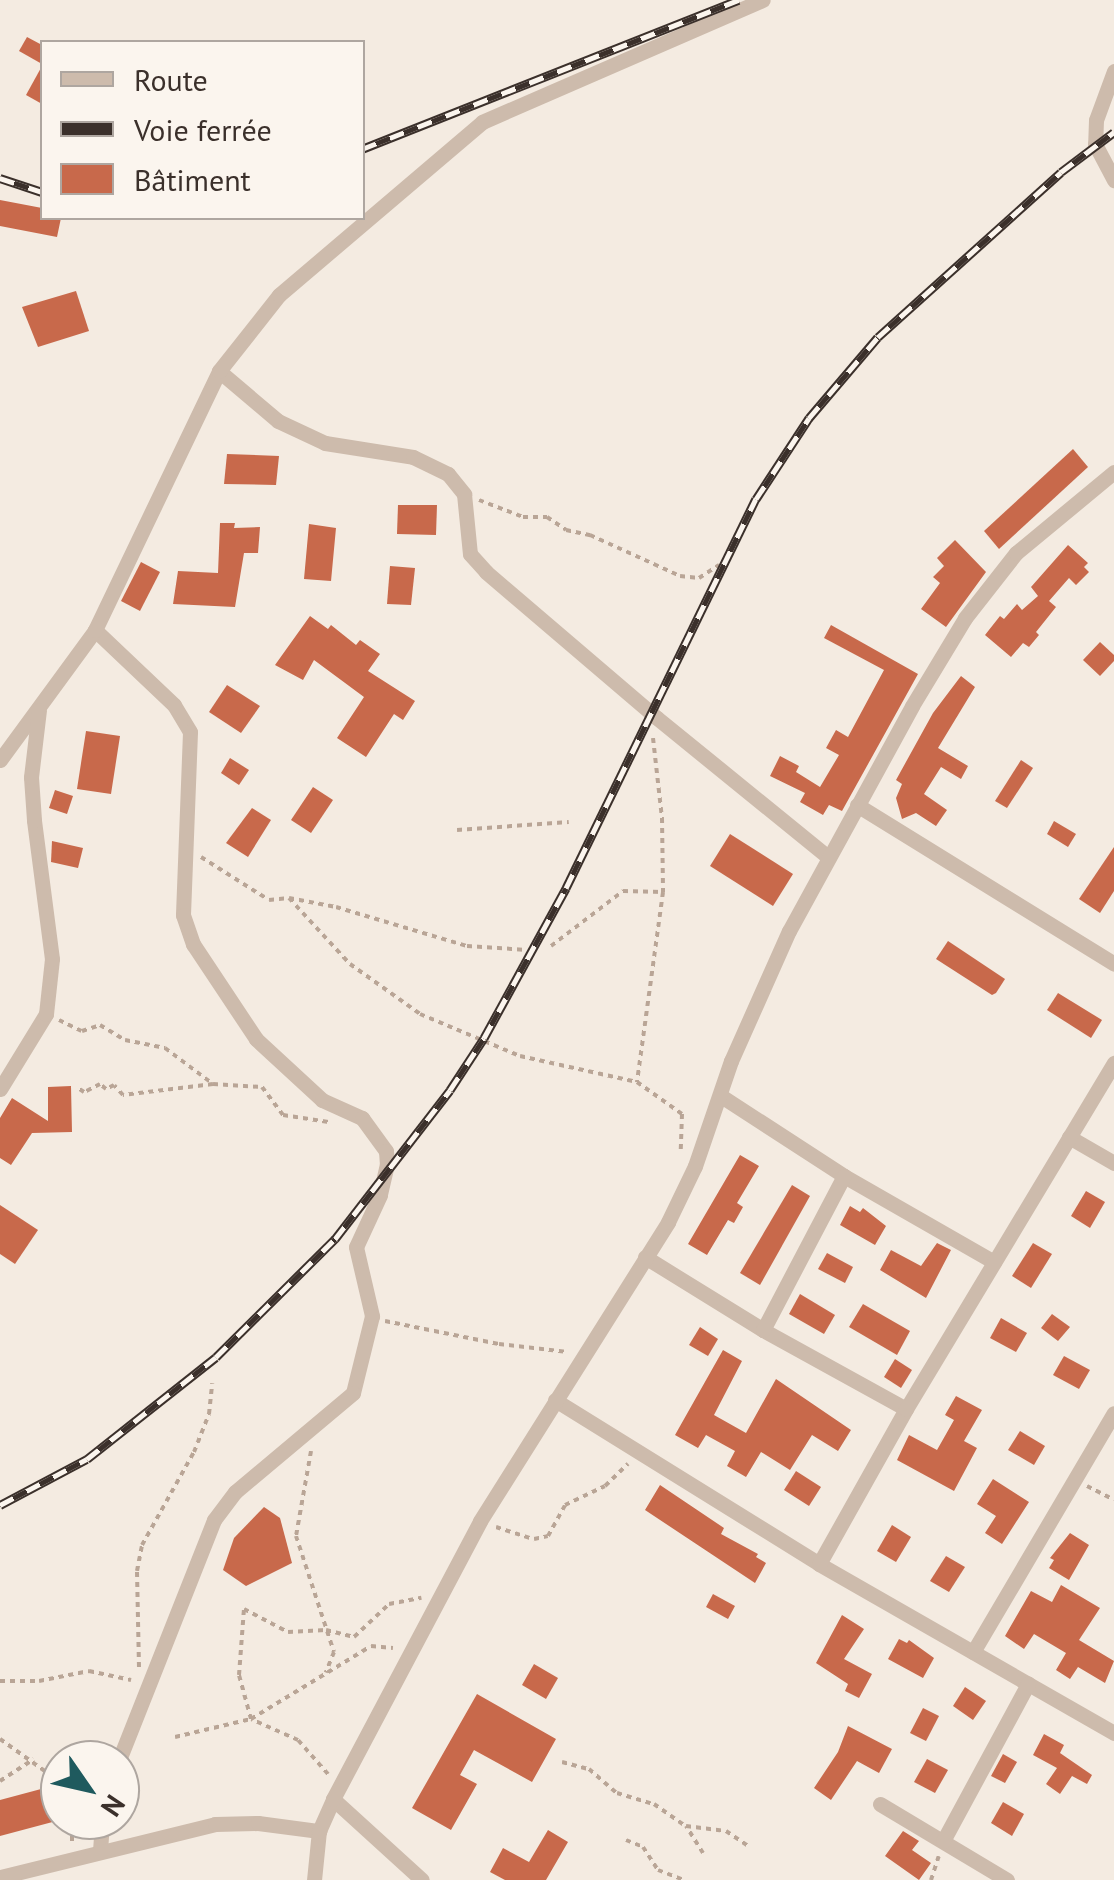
<!DOCTYPE html>
<meta charset="utf-8">
<style>
body{margin:0}
#map{position:relative;width:1114px;height:1880px;overflow:hidden;background:#f4ebe1;font-family:"PT Sans",sans-serif}
div>[style]{position:absolute}
.building>*{inset:0;background:#c8694b}
.path>*{height:4px;margin-top:-2px;transform-origin:0;background:repeating-linear-gradient(90deg,#b9a596 0 5px,transparent 0 10px)}
.minor>*{height:15px;margin:-7.5px;padding:0 7.5px;transform-origin:7.5px;border-radius:7.5px;background:#cdbbac}
.rail>*{height:9px;margin-top:-4.5px;transform-origin:0;background:repeating-linear-gradient(90deg,#fbf5ee 0 15px,#3b302b 0 30px);box-sizing:border-box;border-block:2px solid #3b302b}
span{translate:-50% -50%;white-space:nowrap;text-align:center;line-height:1.15;-webkit-text-stroke:10px #fbf5ee;paint-order:stroke}
.legend{position:absolute;left:40px;top:40px;width:325px;height:180px;box-sizing:border-box;background:#fbf5ee;border:2px solid #aea6a0;margin:0;padding:12px 18px;list-style:none;font-size:30px;color:#3b302b}
.legend li{display:flex;align-items:center;gap:20px;height:50px}
.legend b{width:50px;border:2px solid #aea6a0}
.north{position:absolute;left:40px;top:1740px;width:100px;height:100px;box-sizing:border-box;background:#fbf5ee;border:2px solid #aea6a0;border-radius:50%;rotate:124deg;font-size:28px;font-weight:700;line-height:40px;text-align:center;color:#3b302b}
.north::after{content:'';display:block;margin:auto;width:35px;height:45px;background:#1f5a5e;clip-path:polygon(50% 0,100% 100%,50% 72%,0 100%)}
</style>
<div id="map">
<div class="building">
<div style="clip-path:polygon(27px 37px,42px 45px,42px 64px,19px 51px)"></div>
<div style="clip-path:polygon(42px 66px,42px 104px,26px 95px)"></div>
<div style="clip-path:polygon(0 200px,42px 208px,42px 218px,61px 218px,57px 237px,0 226px)"></div>
<div style="clip-path:polygon(76px 291px,89px 331px,38px 347px,22px 307px)"></div>
<div style="clip-path:polygon(1073px 449px,1088px 467px,999px 549px,984px 531px)"></div>
<div style="clip-path:polygon(227px 454px,279px 456px,276px 485px,224px 484px)"></div>
<div style="clip-path:polygon(398px 505px,437px 505px,436px 535px,397px 534px)"></div>
<div style="clip-path:polygon(220px 523px,235px 523px,234px 528px,260px 527px,258px 553px,244px 553px,235px 607px,173px 604px,178px 571px,218px 573px)"></div>
<div style="clip-path:polygon(309px 524px,336px 528px,331px 581px,304px 579px)"></div>
<div style="clip-path:polygon(955px 540px,986px 572px,946px 627px,921px 609px,940px 583px,933px 577px,944px 566px,937px 558px)"></div>
<div style="clip-path:polygon(1068px 545px,1088px 563px,1084px 567px,1089px 572px,1076px 585px,1069px 578px,1049px 601px,1056px 607px,1036px 632px,1039px 635px,1029px 647px,1023px 643px,1011px 657px,985px 635px,1000px 616px,1004px 619px,1017px 604px,1022px 610px,1038px 596px,1031px 587px)"></div>
<div style="clip-path:polygon(141px 562px,160px 572px,140px 611px,121px 601px)"></div>
<div style="clip-path:polygon(390px 566px,415px 568px,411px 605px,387px 604px)"></div>
<div style="clip-path:polygon(310px 616px,328px 629px,331px 625px,356px 645px,360px 640px,380px 654px,368px 671px,415px 701px,403px 720px,394px 714px,366px 757px,337px 738px,364px 697px,314px 660px,303px 680px,275px 665px)"></div>
<div style="clip-path:polygon(831px 625px,918px 674px,842px 811px,829px 805px,823px 815px,800px 802px,805px 793px,770px 776px,780px 756px,799px 766px,796px 772px,820px 787px,839px 755px,826px 748px,836px 730px,848px 737px,884px 670px,824px 638px)"></div>
<div style="clip-path:polygon(1100px 642px,1114px 655px,1114px 661px,1100px 676px,1083px 660px)"></div>
<div style="clip-path:polygon(961px 676px,975px 687px,938px 748px,968px 766px,961px 779px,941px 767px,924px 794px,947px 810px,936px 826px,916px 813px,902px 819px,896px 798px,902px 784px,896px 780px,933px 713px)"></div>
<div style="clip-path:polygon(227px 685px,260px 706px,241px 733px,209px 712px)"></div>
<div style="clip-path:polygon(86px 731px,120px 736px,111px 794px,77px 789px)"></div>
<div style="clip-path:polygon(230px 758px,249px 770px,239px 785px,221px 773px)"></div>
<div style="clip-path:polygon(1021px 760px,1033px 768px,1007px 808px,995px 801px)"></div>
<div style="clip-path:polygon(313px 787px,333px 800px,311px 833px,291px 820px)"></div>
<div style="clip-path:polygon(55px 790px,73px 796px,67px 814px,49px 808px)"></div>
<div style="clip-path:polygon(252px 808px,271px 820px,248px 857px,226px 843px)"></div>
<div style="clip-path:polygon(1054px 821px,1076px 834px,1068px 847px,1047px 834px)"></div>
<div style="clip-path:polygon(730px 834px,793px 874px,773px 906px,710px 866px)"></div>
<div style="clip-path:polygon(52px 841px,83px 848px,78px 868px,51px 862px)"></div>
<div style="clip-path:polygon(1114px 847px,1114px 891px,1100px 913px,1079px 899px)"></div>
<div style="clip-path:polygon(948px 941px,1005px 979px,996px 993px,992px 995px,936px 959px)"></div>
<div style="clip-path:polygon(1058px 993px,1102px 1020px,1091px 1038px,1047px 1010px)"></div>
<div style="clip-path:polygon(71px 1086px,72px 1132px,32px 1133px,11px 1165px,0 1158px,0 1118px,12px 1098px,48px 1121px,48px 1087px)"></div>
<div style="clip-path:polygon(740px 1155px,759px 1166px,737px 1203px,743px 1207px,734px 1223px,728px 1220px,707px 1255px,688px 1244px)"></div>
<div style="clip-path:polygon(792px 1185px,810px 1196px,760px 1285px,740px 1273px)"></div>
<div style="clip-path:polygon(1086px 1191px,1105px 1202px,1090px 1228px,1071px 1216px)"></div>
<div style="clip-path:polygon(0 1205px,38px 1230px,15px 1264px,0 1254px)"></div>
<div style="clip-path:polygon(850px 1206px,860px 1212px,863px 1208px,886px 1226px,875px 1245px,840px 1225px)"></div>
<div style="clip-path:polygon(937px 1243px,951px 1250px,926px 1298px,880px 1270px,891px 1250px,921px 1266px)"></div>
<div style="clip-path:polygon(1033px 1243px,1052px 1254px,1031px 1288px,1012px 1276px)"></div>
<div style="clip-path:polygon(827px 1253px,853px 1267px,845px 1283px,818px 1269px)"></div>
<div style="clip-path:polygon(800px 1294px,835px 1315px,824px 1334px,789px 1314px)"></div>
<div style="clip-path:polygon(863px 1304px,910px 1331px,897px 1355px,849px 1327px)"></div>
<div style="clip-path:polygon(1052px 1314px,1070px 1327px,1058px 1341px,1041px 1328px)"></div>
<div style="clip-path:polygon(1001px 1318px,1027px 1333px,1016px 1352px,990px 1338px)"></div>
<div style="clip-path:polygon(700px 1327px,718px 1339px,708px 1356px,689px 1345px)"></div>
<div style="clip-path:polygon(723px 1350px,742px 1361px,714px 1415px,746px 1433px,776px 1379px,851px 1430px,838px 1451px,812px 1435px,790px 1470px,761px 1452px,746px 1477px,727px 1466px,735px 1451px,706px 1435px,698px 1448px,675px 1435px)"></div>
<div style="clip-path:polygon(1064px 1356px,1090px 1370px,1079px 1389px,1053px 1375px)"></div>
<div style="clip-path:polygon(895px 1359px,912px 1370px,901px 1388px,884px 1377px)"></div>
<div style="clip-path:polygon(956px 1396px,982px 1410px,964px 1441px,977px 1448px,954px 1491px,897px 1460px,909px 1435px,937px 1450px,954px 1420px,945px 1415px)"></div>
<div style="clip-path:polygon(1020px 1431px,1045px 1446px,1034px 1465px,1008px 1450px)"></div>
<div style="clip-path:polygon(796px 1471px,821px 1487px,809px 1506px,784px 1490px)"></div>
<div style="clip-path:polygon(993px 1479px,1029px 1502px,1002px 1544px,985px 1533px,996px 1516px,977px 1504px)"></div>
<div style="clip-path:polygon(660px 1485px,724px 1528px,721px 1534px,758px 1554px,756px 1557px,766px 1563px,755px 1583px,645px 1510px)"></div>
<div style="clip-path:polygon(264px 1507px,280px 1518px,292px 1563px,246px 1586px,223px 1570px,234px 1538px)"></div>
<div style="clip-path:polygon(892px 1525px,911px 1537px,896px 1562px,877px 1551px)"></div>
<div style="clip-path:polygon(1070px 1533px,1089px 1545px,1069px 1580px,1049px 1568px,1054px 1560px,1050px 1558px)"></div>
<div style="clip-path:polygon(946px 1556px,965px 1567px,949px 1592px,930px 1581px)"></div>
<div style="clip-path:polygon(1061px 1585px,1100px 1608px,1079px 1640px,1114px 1661px,1105px 1683px,1078px 1667px,1070px 1679px,1056px 1670px,1066px 1653px,1034px 1634px,1024px 1649px,1005px 1636px,1031px 1591px,1052px 1602px)"></div>
<div style="clip-path:polygon(713px 1594px,735px 1606px,728px 1619px,706px 1607px)"></div>
<div style="clip-path:polygon(842px 1615px,864px 1629px,844px 1659px,872px 1674px,859px 1698px,845px 1691px,848px 1684px,816px 1663px)"></div>
<div style="clip-path:polygon(899px 1639px,907px 1643px,909px 1640px,934px 1658px,923px 1678px,888px 1659px)"></div>
<div style="clip-path:polygon(534px 1664px,558px 1678px,546px 1699px,522px 1685px)"></div>
<div style="clip-path:polygon(965px 1687px,986px 1701px,973px 1720px,953px 1706px)"></div>
<div style="clip-path:polygon(477px 1694px,556px 1739px,532px 1782px,474px 1750px,460px 1775px,477px 1784px,451px 1830px,412px 1808px)"></div>
<div style="clip-path:polygon(923px 1708px,939px 1716px,926px 1741px,910px 1733px)"></div>
<div style="clip-path:polygon(848px 1726px,892px 1749px,879px 1773px,857px 1761px,831px 1800px,814px 1788px,838px 1752px)"></div>
<div style="clip-path:polygon(1044px 1734px,1064px 1745px,1060px 1753px,1092px 1775px,1087px 1784px,1072px 1776px,1060px 1794px,1046px 1784px,1057px 1768px,1033px 1755px)"></div>
<div style="clip-path:polygon(1003px 1754px,1017px 1762px,1005px 1783px,991px 1776px)"></div>
<div style="clip-path:polygon(927px 1759px,948px 1770px,935px 1793px,914px 1782px)"></div>
<div style="clip-path:polygon(56px 1785px,60px 1820px,0 1836px,0 1800px)"></div>
<div style="clip-path:polygon(1003px 1802px,1024px 1814px,1012px 1836px,991px 1823px)"></div>
<div style="clip-path:polygon(548px 1830px,568px 1842px,546px 1880px,505px 1880px,490px 1872px,503px 1848px,529px 1862px)"></div>
<div style="clip-path:polygon(903px 1831px,919px 1841px,912px 1850px,931px 1863px,919px 1880px,885px 1856px)"></div>
</div>
<div class="path">
<div style="left:479px;top:500px;width:47px;rotate:21.1deg"></div>
<div style="left:523px;top:517px;width:24px"></div>
<div style="left:547px;top:517px;width:23px;rotate:34deg"></div>
<div style="left:566px;top:530px;width:25px;rotate:12deg"></div>
<div style="left:590px;top:535px;width:99px;rotate:24.5deg"></div>
<div style="left:680px;top:576px;width:19px;rotate:6deg"></div>
<div style="left:699px;top:578px;width:24px;rotate:-33deg"></div>
<div style="left:653px;top:738px;width:81px;rotate:83.6deg"></div>
<div style="left:662px;top:818px;width:74px;rotate:89.2deg"></div>
<div style="left:663px;top:892px;width:192px;rotate:97.8deg"></div>
<div style="left:637px;top:1082px;width:55px;rotate:35.4deg"></div>
<div style="left:682px;top:1114px;width:37px;rotate:92deg"></div>
<div style="left:457px;top:830px;width:112px;rotate:-4.1deg"></div>
<div style="left:201px;top:857px;width:80px;rotate:32.3deg"></div>
<div style="left:269px;top:900px;width:20px;rotate:-6deg"></div>
<div style="left:289px;top:898px;width:48px;rotate:10.8deg"></div>
<div style="left:336px;top:907px;width:137px;rotate:16.6deg"></div>
<div style="left:467px;top:946px;width:60px;rotate:3.8deg"></div>
<div style="left:289px;top:898px;width:90px;rotate:47.3deg"></div>
<div style="left:350px;top:964px;width:86px;rotate:35.5deg"></div>
<div style="left:420px;top:1014px;width:108px;rotate:22.8deg"></div>
<div style="left:520px;top:1056px;width:120px;rotate:12.5deg"></div>
<div style="left:551px;top:946px;width:91px;rotate:-37.4deg"></div>
<div style="left:623px;top:891px;width:40px;rotate:1.4deg"></div>
<div style="left:59px;top:1020px;width:25px;rotate:26deg"></div>
<div style="left:82px;top:1031px;width:19px;rotate:-18deg"></div>
<div style="left:100px;top:1025px;width:29px;rotate:31deg"></div>
<div style="left:125px;top:1040px;width:41px;rotate:11.3deg"></div>
<div style="left:165px;top:1048px;width:60px;rotate:36.9deg"></div>
<div style="left:213px;top:1084px;width:91px;rotate:173deg"></div>
<div style="left:123px;top:1095px;width:13px;rotate:-132deg"></div>
<div style="left:114px;top:1085px;width:9px;rotate:153deg"></div>
<div style="left:106px;top:1089px;width:8px;rotate:-140deg"></div>
<div style="left:100px;top:1084px;width:18px;rotate:153deg"></div>
<div style="left:84px;top:1092px;width:7px;rotate:-146deg"></div>
<div style="left:213px;top:1084px;width:49px;rotate:3.5deg"></div>
<div style="left:262px;top:1087px;width:35px;rotate:53deg"></div>
<div style="left:283px;top:1115px;width:46px;rotate:8.8deg"></div>
<div style="left:385px;top:1321px;width:116px;rotate:11.4deg"></div>
<div style="left:499px;top:1344px;width:69px;rotate:6.6deg"></div>
<div style="left:311px;top:1451px;width:86px;rotate:100deg"></div>
<div style="left:296px;top:1536px;width:122px;rotate:71.9deg"></div>
<div style="left:334px;top:1652px;width:22px;rotate:112deg"></div>
<div style="left:1087px;top:1486px;width:30px;rotate:27deg"></div>
<div style="left:496px;top:1527px;width:40px;rotate:18deg"></div>
<div style="left:534px;top:1539px;width:14px;rotate:-12deg"></div>
<div style="left:548px;top:1536px;width:35px;rotate:-61deg"></div>
<div style="left:565px;top:1505px;width:44px;rotate:-25.4deg"></div>
<div style="left:605px;top:1486px;width:32px;rotate:-44deg"></div>
<div style="left:139px;top:1667px;width:96px;rotate:-91.2deg"></div>
<div style="left:137px;top:1571px;width:26px;rotate:-79deg"></div>
<div style="left:142px;top:1545px;width:107px;rotate:-60.8deg"></div>
<div style="left:194px;top:1452px;width:41px;rotate:-68.5deg"></div>
<div style="left:209px;top:1414px;width:31px;rotate:-84deg"></div>
<div style="left:0;top:1681px;width:39px"></div>
<div style="left:39px;top:1681px;width:51px;rotate:-11.3deg"></div>
<div style="left:89px;top:1671px;width:43px;rotate:12.1deg"></div>
<div style="left:175px;top:1737px;width:78px;rotate:-13.3deg"></div>
<div style="left:251px;top:1719px;width:140px;rotate:-31.3deg"></div>
<div style="left:371px;top:1646px;width:22px;rotate:5deg"></div>
<div style="left:0;top:1739px;width:74px;rotate:35.6deg"></div>
<div style="left:562px;top:1762px;width:28px;rotate:15deg"></div>
<div style="left:589px;top:1769px;width:37px;rotate:41deg"></div>
<div style="left:617px;top:1793px;width:39px;rotate:17deg"></div>
<div style="left:654px;top:1804px;width:39px;rotate:35deg"></div>
<div style="left:328px;top:1774px;width:45px;rotate:-131.4deg"></div>
<div style="left:298px;top:1740px;width:51px;rotate:-155.9deg"></div>
<div style="left:251px;top:1719px;width:46px;rotate:-105.3deg"></div>
<div style="left:239px;top:1675px;width:66px;rotate:-85.7deg"></div>
<div style="left:244px;top:1609px;width:50px;rotate:27.6deg"></div>
<div style="left:288px;top:1632px;width:38px;rotate:-3deg"></div>
<div style="left:326px;top:1630px;width:29px;rotate:14deg"></div>
<div style="left:354px;top:1637px;width:48px;rotate:-43.3deg"></div>
<div style="left:389px;top:1604px;width:33px;rotate:-11deg"></div>
<div style="left:0;top:1781px;width:40px;rotate:-32.9deg"></div>
<div style="left:626px;top:1840px;width:18px;rotate:22deg"></div>
<div style="left:643px;top:1847px;width:27px;rotate:57deg"></div>
<div style="left:658px;top:1870px;width:28px;rotate:21deg"></div>
<div style="left:72px;top:1841px;width:21px;rotate:-90deg"></div>
<div style="left:703px;top:1853px;width:32px;rotate:-122deg"></div>
<div style="left:686px;top:1826px;width:40px;rotate:7.1deg"></div>
<div style="left:726px;top:1831px;width:27px;rotate:34deg"></div>
<div style="left:931px;top:1880px;width:25px;rotate:-72deg"></div>
</div>
<div class="minor">
<div style="left:1114px;top:71px;width:52px;rotate:110.2deg"></div>
<div style="left:1096px;top:120px;width:24px;rotate:92deg"></div>
<div style="left:1095px;top:144px;width:41px;rotate:62.2deg"></div>
<div style="left:219px;top:371px;width:77px;rotate:40.3deg"></div>
<div style="left:278px;top:421px;width:52px;rotate:25.1deg"></div>
<div style="left:325px;top:443px;width:89px;rotate:9deg"></div>
<div style="left:413px;top:457px;width:39px;rotate:26deg"></div>
<div style="left:448px;top:474px;width:26px;rotate:51deg"></div>
<div style="left:464px;top:494px;width:60px;rotate:84.3deg"></div>
<div style="left:470px;top:554px;width:24px;rotate:48deg"></div>
<div style="left:486px;top:572px;width:225px;rotate:40.5deg"></div>
<div style="left:657px;top:718px;width:220px;rotate:39.1deg"></div>
<div style="left:95px;top:630px;width:109px;rotate:43.5deg"></div>
<div style="left:174px;top:705px;width:31px;rotate:59deg"></div>
<div style="left:190px;top:732px;width:183px;rotate:92.2deg"></div>
<div style="left:183px;top:915px;width:31px;rotate:71deg"></div>
<div style="left:193px;top:944px;width:114px;rotate:56.4deg"></div>
<div style="left:256px;top:1039px;width:90px;rotate:42.7deg"></div>
<div style="left:322px;top:1100px;width:44px;rotate:24.2deg"></div>
<div style="left:362px;top:1118px;width:41px;rotate:54deg"></div>
<div style="left:386px;top:1151px;width:13px;rotate:86deg"></div>
<div style="left:387px;top:1164px;width:32px;rotate:103deg"></div>
<div style="left:380px;top:1195px;width:57px;rotate:114.8deg"></div>
<div style="left:356px;top:1247px;width:71px;rotate:76.9deg"></div>
<div style="left:372px;top:1316px;width:79px;rotate:103.9deg"></div>
<div style="left:353px;top:1393px;width:154px;rotate:140deg"></div>
<div style="left:235px;top:1492px;width:35px;rotate:127deg"></div>
<div style="left:214px;top:1520px;width:258px;rotate:111.6deg"></div>
<div style="left:0;top:760px;width:161px;rotate:-53.8deg"></div>
<div style="left:95px;top:630px;width:287px;rotate:-64.4deg"></div>
<div style="left:219px;top:371px;width:97px;rotate:-51.7deg"></div>
<div style="left:279px;top:295px;width:267px;rotate:-40.4deg"></div>
<div style="left:482px;top:122px;width:306px;rotate:-23.5deg"></div>
<div style="left:857px;top:805px;width:302px;rotate:31.7deg"></div>
<div style="left:0;top:1089px;width:88px;rotate:-58.5deg"></div>
<div style="left:46px;top:1014px;width:55px;rotate:-83.8deg"></div>
<div style="left:52px;top:959px;width:140px;rotate:-97.4deg"></div>
<div style="left:34px;top:820px;width:43px;rotate:-94deg"></div>
<div style="left:31px;top:777px;width:67px;rotate:-83.2deg"></div>
<div style="left:721px;top:1096px;width:147px;rotate:33deg"></div>
<div style="left:844px;top:1176px;width:173px;rotate:29.8deg"></div>
<div style="left:1069px;top:1137px;width:52px;rotate:30deg"></div>
<div style="left:645px;top:1257px;width:139px;rotate:31.7deg"></div>
<div style="left:763px;top:1330px;width:163px;rotate:28.9deg"></div>
<div style="left:763px;top:1330px;width:174px;rotate:-62.3deg"></div>
<div style="left:555px;top:1400px;width:311px;rotate:31.8deg"></div>
<div style="left:819px;top:1564px;width:340px;rotate:29.8deg"></div>
<div style="left:819px;top:1564px;width:178px;rotate:-60.7deg"></div>
<div style="left:906px;top:1409px;width:404px;rotate:-59deg"></div>
<div style="left:973px;top:1652px;width:277px;rotate:-59.5deg"></div>
<div style="left:333px;top:1799px;width:120px;rotate:42.3deg"></div>
<div style="left:880px;top:1804px;width:148px;rotate:30.9deg"></div>
<div style="left:943px;top:1841px;width:179px;rotate:-61.6deg"></div>
<div style="left:100px;top:1851px;width:31px;rotate:-86deg"></div>
<div style="left:0;top:1877px;width:221px;rotate:-13.8deg"></div>
<div style="left:215px;top:1824px;width:43px;rotate:-1.3deg"></div>
<div style="left:258px;top:1823px;width:62px;rotate:7.5deg"></div>
<div style="left:314px;top:1880px;width:49px;rotate:-84.2deg"></div>
<div style="left:319px;top:1831px;width:35px;rotate:-66deg"></div>
<div style="left:333px;top:1799px;width:314px;rotate:-62.1deg"></div>
<div style="left:480px;top:1521px;width:353px;rotate:-57.8deg"></div>
<div style="left:668px;top:1222px;width:62px;rotate:-64.3deg"></div>
<div style="left:695px;top:1166px;width:111px;rotate:-71.1deg"></div>
<div style="left:731px;top:1061px;width:142px;rotate:-66deg"></div>
<div style="left:789px;top:931px;width:256px;rotate:-61.3deg"></div>
<div style="left:912px;top:706px;width:103px;rotate:-58.9deg"></div>
<div style="left:965px;top:618px;width:83px;rotate:-51.9deg"></div>
<div style="left:1016px;top:553px;width:127px;rotate:-39.6deg"></div>
</div>
<div class="rail">
<div style="left:362px;top:149px;width:405px;rotate:-21.6deg"></div>
<div style="left:0;top:178px;width:44px;rotate:18.4deg"></div>
<div style="left:0;top:1505px;width:98px;rotate:-27.9deg"></div>
<div style="left:87px;top:1459px;width:164px;rotate:-38.3deg"></div>
<div style="left:216px;top:1357px;width:168px;rotate:-44.8deg"></div>
<div style="left:335px;top:1239px;width:188px;rotate:-52.3deg"></div>
<div style="left:450px;top:1090px;width:62px;rotate:-56.8deg"></div>
<div style="left:484px;top:1038px;width:171px;rotate:-61.3deg"></div>
<div style="left:566px;top:888px;width:433px;rotate:-64deg"></div>
<div style="left:756px;top:499px;width:97px;rotate:-56.8deg"></div>
<div style="left:809px;top:418px;width:106px;rotate:-49.6deg"></div>
<div style="left:878px;top:337px;width:246px;rotate:-42deg"></div>
<div style="left:1061px;top:172px;width:66px;rotate:-37deg"></div>
</div>
<ul class="legend">
<li><b style="height:12px;background:#cdbbac"></b>Route</li>
<li><b style="height:12px;background:#3b302b"></b>Voie ferrée</li>
<li><b style="height:28px;background:#c8694b"></b>Bâtiment</li>
</ul>
<div class="north">N</div>
</div>
